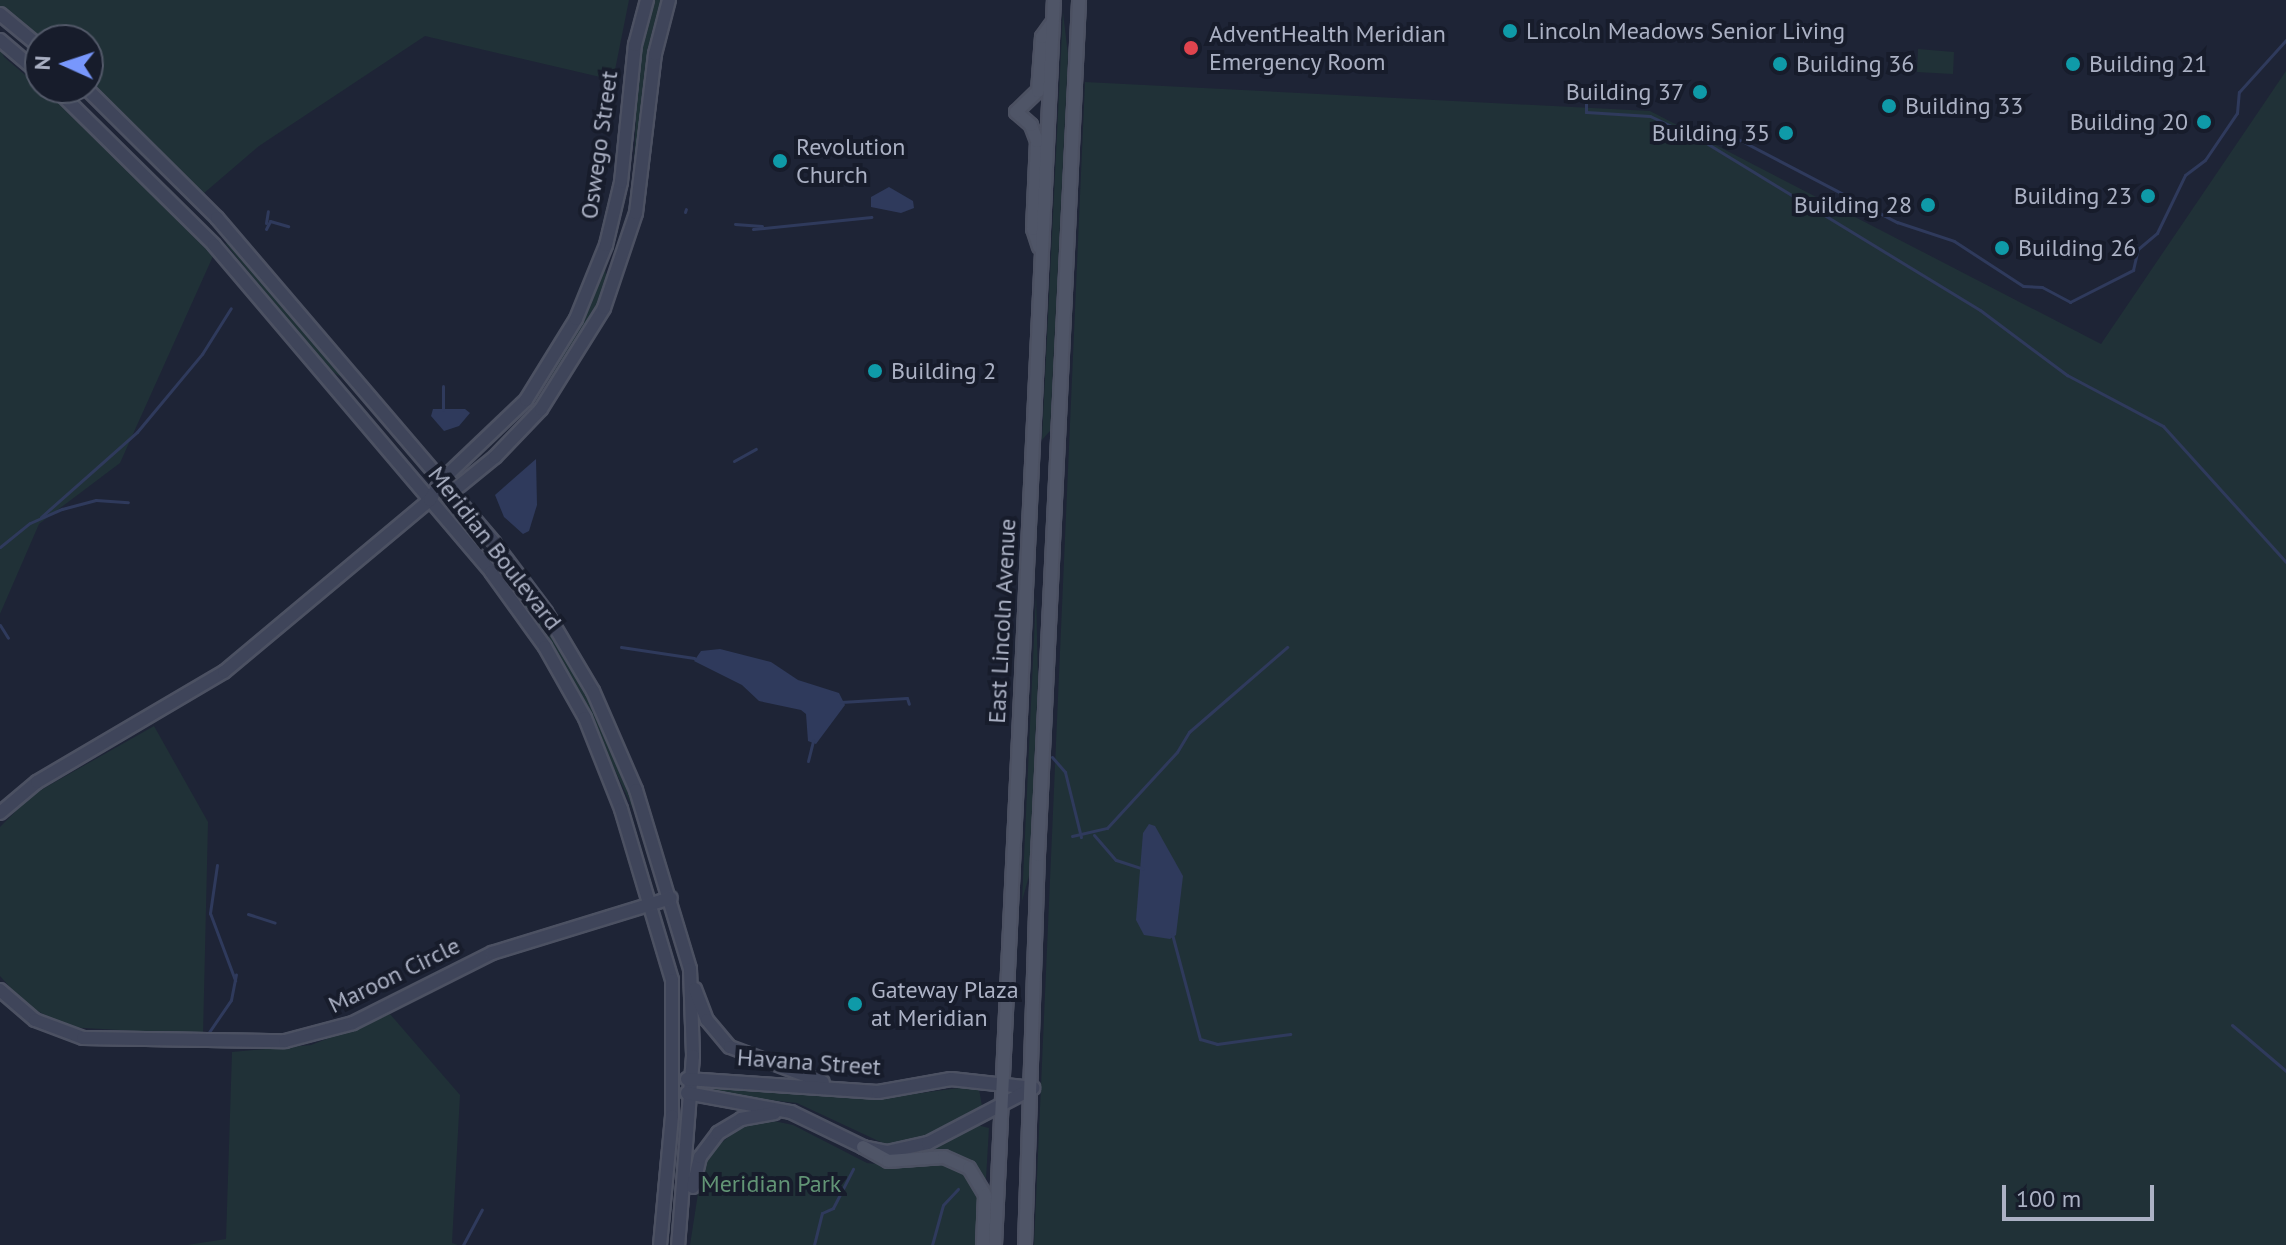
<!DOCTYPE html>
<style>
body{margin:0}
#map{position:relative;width:2286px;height:1245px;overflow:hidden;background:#1e2436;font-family:"PT Sans",sans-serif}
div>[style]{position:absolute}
.green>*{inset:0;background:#203137}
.water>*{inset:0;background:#2f3a5c}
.stream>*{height:3px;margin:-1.5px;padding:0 1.5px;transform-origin:1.5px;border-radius:1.5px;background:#2f3a5c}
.roads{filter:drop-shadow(2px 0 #4c5162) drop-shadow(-2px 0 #4c5162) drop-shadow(0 2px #4c5162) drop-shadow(0 -2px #4c5162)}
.secondary>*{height:12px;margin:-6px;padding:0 6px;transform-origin:6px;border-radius:6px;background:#3f455a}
.primary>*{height:12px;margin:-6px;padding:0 6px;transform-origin:6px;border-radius:6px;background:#4f5567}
.dots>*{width:22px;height:22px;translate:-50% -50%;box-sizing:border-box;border:4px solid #171c2b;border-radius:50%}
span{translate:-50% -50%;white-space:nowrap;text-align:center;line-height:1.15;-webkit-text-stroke:8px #171c2b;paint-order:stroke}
.poi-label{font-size:24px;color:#abb1c4}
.left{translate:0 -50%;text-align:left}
.right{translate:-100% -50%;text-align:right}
.street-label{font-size:24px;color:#abb1c4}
.park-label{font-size:24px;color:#629475}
.north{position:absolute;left:24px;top:24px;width:80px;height:80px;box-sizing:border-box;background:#171c2b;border:2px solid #525868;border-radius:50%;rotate:273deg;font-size:22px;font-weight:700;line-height:32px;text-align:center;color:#abb1c4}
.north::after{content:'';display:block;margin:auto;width:28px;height:36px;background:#7897fc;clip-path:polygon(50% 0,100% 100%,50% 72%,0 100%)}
.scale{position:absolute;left:2002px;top:1185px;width:152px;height:36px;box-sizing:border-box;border:4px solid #abb1c4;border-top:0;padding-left:10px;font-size:24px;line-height:28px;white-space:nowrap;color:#abb1c4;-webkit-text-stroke:6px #171c2b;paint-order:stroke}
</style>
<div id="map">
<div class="green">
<div style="clip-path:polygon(0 0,629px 0,613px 80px,425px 36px,259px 146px,203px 194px,88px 82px,88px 40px,40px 40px,0 7px)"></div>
<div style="clip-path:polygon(654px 0,663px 0,648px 55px,633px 189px,638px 67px)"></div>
<div style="clip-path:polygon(1063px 12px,1068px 55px,1050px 431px,1042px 440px)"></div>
<div style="clip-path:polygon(0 48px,4px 57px,37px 85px,40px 82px,40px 88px,47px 88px,110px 146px,214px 254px,120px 463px,39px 524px,0 614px)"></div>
<div style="clip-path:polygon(1918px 49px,1954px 52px,1953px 74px,1917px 72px)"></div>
<div style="clip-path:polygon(2286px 71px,2286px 1245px,1034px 1245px,1085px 82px,1650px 111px,2101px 344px)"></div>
<div style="clip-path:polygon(225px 243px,234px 246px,349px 382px,328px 369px)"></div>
<div style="clip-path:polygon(605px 266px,607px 285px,598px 307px,550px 389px,546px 386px)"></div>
<div style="clip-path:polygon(1036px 594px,1038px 680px,1029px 876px,1022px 901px)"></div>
<div style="clip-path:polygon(525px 600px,545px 620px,584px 686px,646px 837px,581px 697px,522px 603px)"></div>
<div style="clip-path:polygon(154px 726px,208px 822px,203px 1035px,68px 1027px,26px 1005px,0 976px,0 827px,32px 795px)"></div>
<div style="clip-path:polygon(390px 1014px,460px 1095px,452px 1243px,458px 1245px,187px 1245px,226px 1239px,232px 1052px,311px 1045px)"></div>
<div style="clip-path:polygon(715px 1085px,876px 1099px,966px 1087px,979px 1089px,982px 1106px,916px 1142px,887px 1145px,797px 1103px,715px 1094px)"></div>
<div style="clip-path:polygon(774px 1121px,793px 1125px,867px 1163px,905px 1167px,941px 1161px,969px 1174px,980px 1193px,981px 1245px,690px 1245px,701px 1174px,711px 1151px,741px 1127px)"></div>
<div style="clip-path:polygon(973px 1124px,989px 1128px,986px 1179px,963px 1158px,932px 1149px)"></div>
</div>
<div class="water">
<div style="clip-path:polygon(889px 187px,913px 201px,914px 208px,901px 213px,871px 207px,871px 197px)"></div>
<div style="clip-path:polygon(433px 409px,465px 409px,470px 413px,459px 426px,444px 431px,431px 416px)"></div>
<div style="clip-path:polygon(536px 459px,537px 505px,529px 531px,523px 534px,504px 517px,495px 495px)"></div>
<div style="clip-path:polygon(720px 649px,771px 662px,798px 680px,839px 693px,845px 705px,816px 744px,808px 741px,806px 714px,801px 710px,759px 701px,742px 685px,694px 661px,701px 651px)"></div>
<div style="clip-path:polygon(1149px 824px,1155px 826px,1183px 876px,1176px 935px,1170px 939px,1144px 935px,1136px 920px,1143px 833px)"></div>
</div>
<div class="stream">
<div style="left:1586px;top:103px;width:9px;rotate:90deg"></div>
<div style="left:1586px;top:112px;width:64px;rotate:3.6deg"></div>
<div style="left:1650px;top:116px;width:59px;rotate:25.3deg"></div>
<div style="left:1703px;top:141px;width:324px;rotate:31.4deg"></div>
<div style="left:1980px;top:310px;width:109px;rotate:36.8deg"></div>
<div style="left:2067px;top:375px;width:109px;rotate:28deg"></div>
<div style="left:2163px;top:426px;width:183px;rotate:47.9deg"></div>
<div style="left:1736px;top:138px;width:182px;rotate:27.6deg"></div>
<div style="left:1897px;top:222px;width:60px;rotate:18.4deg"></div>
<div style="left:1954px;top:241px;width:82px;rotate:33.1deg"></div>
<div style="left:2023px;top:286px;width:19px;rotate:3deg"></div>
<div style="left:2042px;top:287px;width:32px;rotate:28deg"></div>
<div style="left:2070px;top:302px;width:71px;rotate:-26.9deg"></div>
<div style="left:2133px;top:270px;width:22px;rotate:-77deg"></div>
<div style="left:2138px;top:249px;width:25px;rotate:-40deg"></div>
<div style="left:2157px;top:233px;width:64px;rotate:-64.2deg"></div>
<div style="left:2185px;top:175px;width:25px;rotate:-37deg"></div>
<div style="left:2205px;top:160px;width:57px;rotate:-55.8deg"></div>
<div style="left:2237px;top:113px;width:21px;rotate:-85deg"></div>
<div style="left:2239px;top:92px;width:70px;rotate:-47.9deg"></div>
<div style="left:685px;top:212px;width:3px;rotate:-72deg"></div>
<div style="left:266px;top:223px;width:12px;rotate:-81deg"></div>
<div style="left:735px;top:224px;width:27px;rotate:4deg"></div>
<div style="left:266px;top:229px;width:9px;rotate:-63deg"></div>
<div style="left:270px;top:221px;width:19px;rotate:16deg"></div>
<div style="left:753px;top:229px;width:119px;rotate:-5.8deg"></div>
<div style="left:443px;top:386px;width:24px;rotate:90deg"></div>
<div style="left:734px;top:461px;width:25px;rotate:-29deg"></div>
<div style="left:41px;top:517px;width:128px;rotate:-41.5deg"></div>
<div style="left:137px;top:432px;width:102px;rotate:-50.2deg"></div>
<div style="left:202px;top:354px;width:54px;rotate:-57.8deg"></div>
<div style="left:0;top:547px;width:38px;rotate:-39deg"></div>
<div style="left:30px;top:523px;width:35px;rotate:-24deg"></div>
<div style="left:62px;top:509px;width:35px;rotate:-15deg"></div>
<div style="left:96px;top:500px;width:32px;rotate:4deg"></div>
<div style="left:0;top:625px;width:15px;rotate:58deg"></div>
<div style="left:621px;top:647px;width:74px;rotate:8.6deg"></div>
<div style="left:841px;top:702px;width:66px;rotate:-3.5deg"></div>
<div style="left:907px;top:698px;width:6px;rotate:72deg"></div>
<div style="left:1052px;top:757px;width:20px;rotate:49deg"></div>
<div style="left:1065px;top:772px;width:67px;rotate:76.2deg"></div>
<div style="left:808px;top:761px;width:21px;rotate:-76deg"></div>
<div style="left:1094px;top:835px;width:33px;rotate:49deg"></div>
<div style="left:1116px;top:860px;width:28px;rotate:18deg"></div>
<div style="left:1072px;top:836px;width:36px;rotate:-13deg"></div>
<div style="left:1107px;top:828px;width:103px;rotate:-47.4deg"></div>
<div style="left:1177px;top:752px;width:23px;rotate:-59deg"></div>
<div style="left:1189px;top:732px;width:130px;rotate:-40.9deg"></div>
<div style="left:217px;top:865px;width:49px;rotate:98.3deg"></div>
<div style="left:210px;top:913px;width:72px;rotate:69.5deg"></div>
<div style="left:248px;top:914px;width:28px;rotate:18deg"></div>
<div style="left:1172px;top:934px;width:109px;rotate:75.1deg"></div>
<div style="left:1200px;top:1039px;width:18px;rotate:16deg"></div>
<div style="left:1217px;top:1044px;width:74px;rotate:-7.8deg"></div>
<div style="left:2232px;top:1025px;width:71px;rotate:40.4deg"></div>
<div style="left:207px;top:1035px;width:42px;rotate:-55.6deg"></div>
<div style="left:231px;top:1000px;width:26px;rotate:-79deg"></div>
<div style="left:463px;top:1245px;width:40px;rotate:-62deg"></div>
<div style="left:814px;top:1245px;width:33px;rotate:-76deg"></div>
<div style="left:822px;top:1213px;width:12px;rotate:-24deg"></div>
<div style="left:833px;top:1208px;width:44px;rotate:-62.9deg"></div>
<div style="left:932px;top:1245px;width:41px;rotate:-74.6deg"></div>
<div style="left:943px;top:1205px;width:22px;rotate:-47deg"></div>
</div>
<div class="roads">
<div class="secondary">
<div style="left:0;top:14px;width:52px;rotate:39.5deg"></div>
<div style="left:0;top:40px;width:52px;rotate:40.4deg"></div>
<div style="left:55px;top:88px;width:223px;rotate:44.6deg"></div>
<div style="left:214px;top:245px;width:429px;rotate:49.7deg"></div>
<div style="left:491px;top:572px;width:92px;rotate:54.2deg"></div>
<div style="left:545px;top:647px;width:81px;rotate:60.6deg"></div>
<div style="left:585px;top:718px;width:98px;rotate:68.4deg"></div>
<div style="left:621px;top:809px;width:178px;rotate:73.4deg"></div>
<div style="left:672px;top:980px;width:136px;rotate:90deg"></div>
<div style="left:672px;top:1116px;width:130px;rotate:95.3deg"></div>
<div style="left:86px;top:88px;width:185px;rotate:44.8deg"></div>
<div style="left:217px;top:218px;width:428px;rotate:49.5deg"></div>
<div style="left:495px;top:544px;width:85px;rotate:53.1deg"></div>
<div style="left:546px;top:612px;width:92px;rotate:59.3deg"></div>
<div style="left:593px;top:691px;width:108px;rotate:66.5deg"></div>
<div style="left:636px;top:790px;width:187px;rotate:73.2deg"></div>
<div style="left:690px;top:969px;width:87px;rotate:88deg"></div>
<div style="left:693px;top:1056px;width:190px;rotate:94.5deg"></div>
<div style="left:447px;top:496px;width:62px;rotate:-39.1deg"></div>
<div style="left:495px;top:457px;width:66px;rotate:-46.2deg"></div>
<div style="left:541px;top:409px;width:119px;rotate:-58deg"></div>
<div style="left:604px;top:308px;width:100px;rotate:-71.4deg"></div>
<div style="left:636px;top:213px;width:160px;rotate:-83.2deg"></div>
<div style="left:655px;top:54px;width:56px;rotate:-75.5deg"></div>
<div style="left:0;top:813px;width:48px;rotate:-40deg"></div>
<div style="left:37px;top:782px;width:217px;rotate:-30.5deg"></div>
<div style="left:224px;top:672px;width:268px;rotate:-39.9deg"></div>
<div style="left:430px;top:500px;width:22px;rotate:-60deg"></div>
<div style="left:441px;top:481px;width:117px;rotate:-43.6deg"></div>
<div style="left:526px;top:400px;width:95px;rotate:-58.3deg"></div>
<div style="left:576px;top:319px;width:80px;rotate:-67.9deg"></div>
<div style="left:606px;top:245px;width:65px;rotate:-76.6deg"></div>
<div style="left:621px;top:182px;width:138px;rotate:-84.2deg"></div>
<div style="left:635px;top:45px;width:47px;rotate:-75.1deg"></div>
<div style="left:695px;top:989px;width:33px;rotate:69deg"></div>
<div style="left:707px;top:1020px;width:35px;rotate:50deg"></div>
<div style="left:730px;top:1047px;width:99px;rotate:20.6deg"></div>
<div style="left:0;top:990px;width:46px;rotate:40.6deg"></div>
<div style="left:35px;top:1020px;width:51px;rotate:20.6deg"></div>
<div style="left:83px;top:1038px;width:202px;rotate:0.9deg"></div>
<div style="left:285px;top:1041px;width:70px;rotate:-14.8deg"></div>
<div style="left:353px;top:1023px;width:156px;rotate:-26.7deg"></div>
<div style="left:492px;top:953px;width:187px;rotate:-17.1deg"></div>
<div style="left:687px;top:1079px;width:191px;rotate:3.9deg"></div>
<div style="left:878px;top:1092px;width:74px;rotate:-10.1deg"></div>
<div style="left:951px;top:1079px;width:82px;rotate:6.3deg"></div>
<div style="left:687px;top:1093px;width:106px;rotate:10.4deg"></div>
<div style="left:791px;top:1112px;width:80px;rotate:25.9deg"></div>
<div style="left:863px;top:1147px;width:25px;rotate:12deg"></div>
<div style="left:887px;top:1152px;width:42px;rotate:-12.4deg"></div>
<div style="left:928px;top:1143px;width:119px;rotate:-27.6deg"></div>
<div style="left:693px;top:1187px;width:31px;rotate:-77deg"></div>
<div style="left:700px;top:1157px;width:30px;rotate:-53deg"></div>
<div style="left:718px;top:1133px;width:27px;rotate:-31deg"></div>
<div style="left:741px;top:1119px;width:34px;rotate:-10deg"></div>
</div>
<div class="primary">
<div style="left:1039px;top:247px;width:19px;rotate:-108deg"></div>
<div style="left:1033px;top:229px;width:88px;rotate:-87.4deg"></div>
<div style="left:1037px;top:141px;width:17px;rotate:-111deg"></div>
<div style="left:1031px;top:125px;width:20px;rotate:-139deg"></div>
<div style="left:1016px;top:112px;width:30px;rotate:-44deg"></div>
<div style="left:1038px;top:91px;width:54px;rotate:-85.8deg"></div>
<div style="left:1042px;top:37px;width:19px;rotate:-54deg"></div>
<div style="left:863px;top:1147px;width:29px;rotate:29deg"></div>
<div style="left:888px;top:1161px;width:56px;rotate:-4.1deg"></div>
<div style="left:944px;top:1157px;width:27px;rotate:24deg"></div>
<div style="left:969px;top:1168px;width:31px;rotate:59deg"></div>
<div style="left:985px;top:1195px;width:50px;rotate:92.3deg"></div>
<div style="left:995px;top:1245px;width:1246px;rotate:-87.29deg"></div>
<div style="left:1025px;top:1245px;width:390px;rotate:-88.1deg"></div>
<div style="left:1038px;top:855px;width:856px;rotate:-87.25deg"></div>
</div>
</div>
<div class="dots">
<div style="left:1510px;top:31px;background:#0f9aa8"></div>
<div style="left:1191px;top:48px;background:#e0444e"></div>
<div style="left:1780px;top:64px;background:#0f9aa8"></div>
<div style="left:2073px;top:64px;background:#0f9aa8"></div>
<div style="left:1700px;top:92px;background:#0f9aa8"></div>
<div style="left:1889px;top:106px;background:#0f9aa8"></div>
<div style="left:2204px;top:122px;background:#0f9aa8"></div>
<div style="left:1786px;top:133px;background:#0f9aa8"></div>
<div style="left:780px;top:161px;background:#0f9aa8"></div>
<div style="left:2148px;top:196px;background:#0f9aa8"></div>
<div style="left:1928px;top:205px;background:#0f9aa8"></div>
<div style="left:2002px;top:248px;background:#0f9aa8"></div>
<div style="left:875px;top:371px;background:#0f9aa8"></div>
<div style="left:855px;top:1004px;background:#0f9aa8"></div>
</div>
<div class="poi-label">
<span class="left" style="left:1526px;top:31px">Lincoln Meadows Senior Living</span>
<span class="left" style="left:1209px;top:48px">AdventHealth Meridian<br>Emergency Room</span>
<span class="left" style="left:1796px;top:64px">Building 36</span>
<span class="left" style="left:2089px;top:64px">Building 21</span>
<span class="right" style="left:1684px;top:92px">Building 37</span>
<span class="left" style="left:1905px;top:106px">Building 33</span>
<span class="right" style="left:2188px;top:122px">Building 20</span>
<span class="right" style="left:1770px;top:133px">Building 35</span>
<span class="left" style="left:796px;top:161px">Revolution<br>Church</span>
<span class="right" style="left:2132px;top:196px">Building 23</span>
<span class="right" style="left:1912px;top:205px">Building 28</span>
<span class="left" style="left:2018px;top:248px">Building 26</span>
<span class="left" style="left:891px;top:371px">Building 2</span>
<span class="left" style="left:871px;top:1004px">Gateway Plaza<br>at Meridian</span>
</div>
<div class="street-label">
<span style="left:599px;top:145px;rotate:-82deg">Oswego Street</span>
<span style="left:495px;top:548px;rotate:52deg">Meridian Boulevard</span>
<span style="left:1002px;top:621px;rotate:-87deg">East Lincoln Avenue</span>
<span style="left:394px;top:975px;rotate:-26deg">Maroon Circle</span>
<span style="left:809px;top:1062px;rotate:4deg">Havana Street</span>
</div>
<div class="park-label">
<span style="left:771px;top:1184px">Meridian Park</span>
</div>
<div class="north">N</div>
<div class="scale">100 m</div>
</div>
